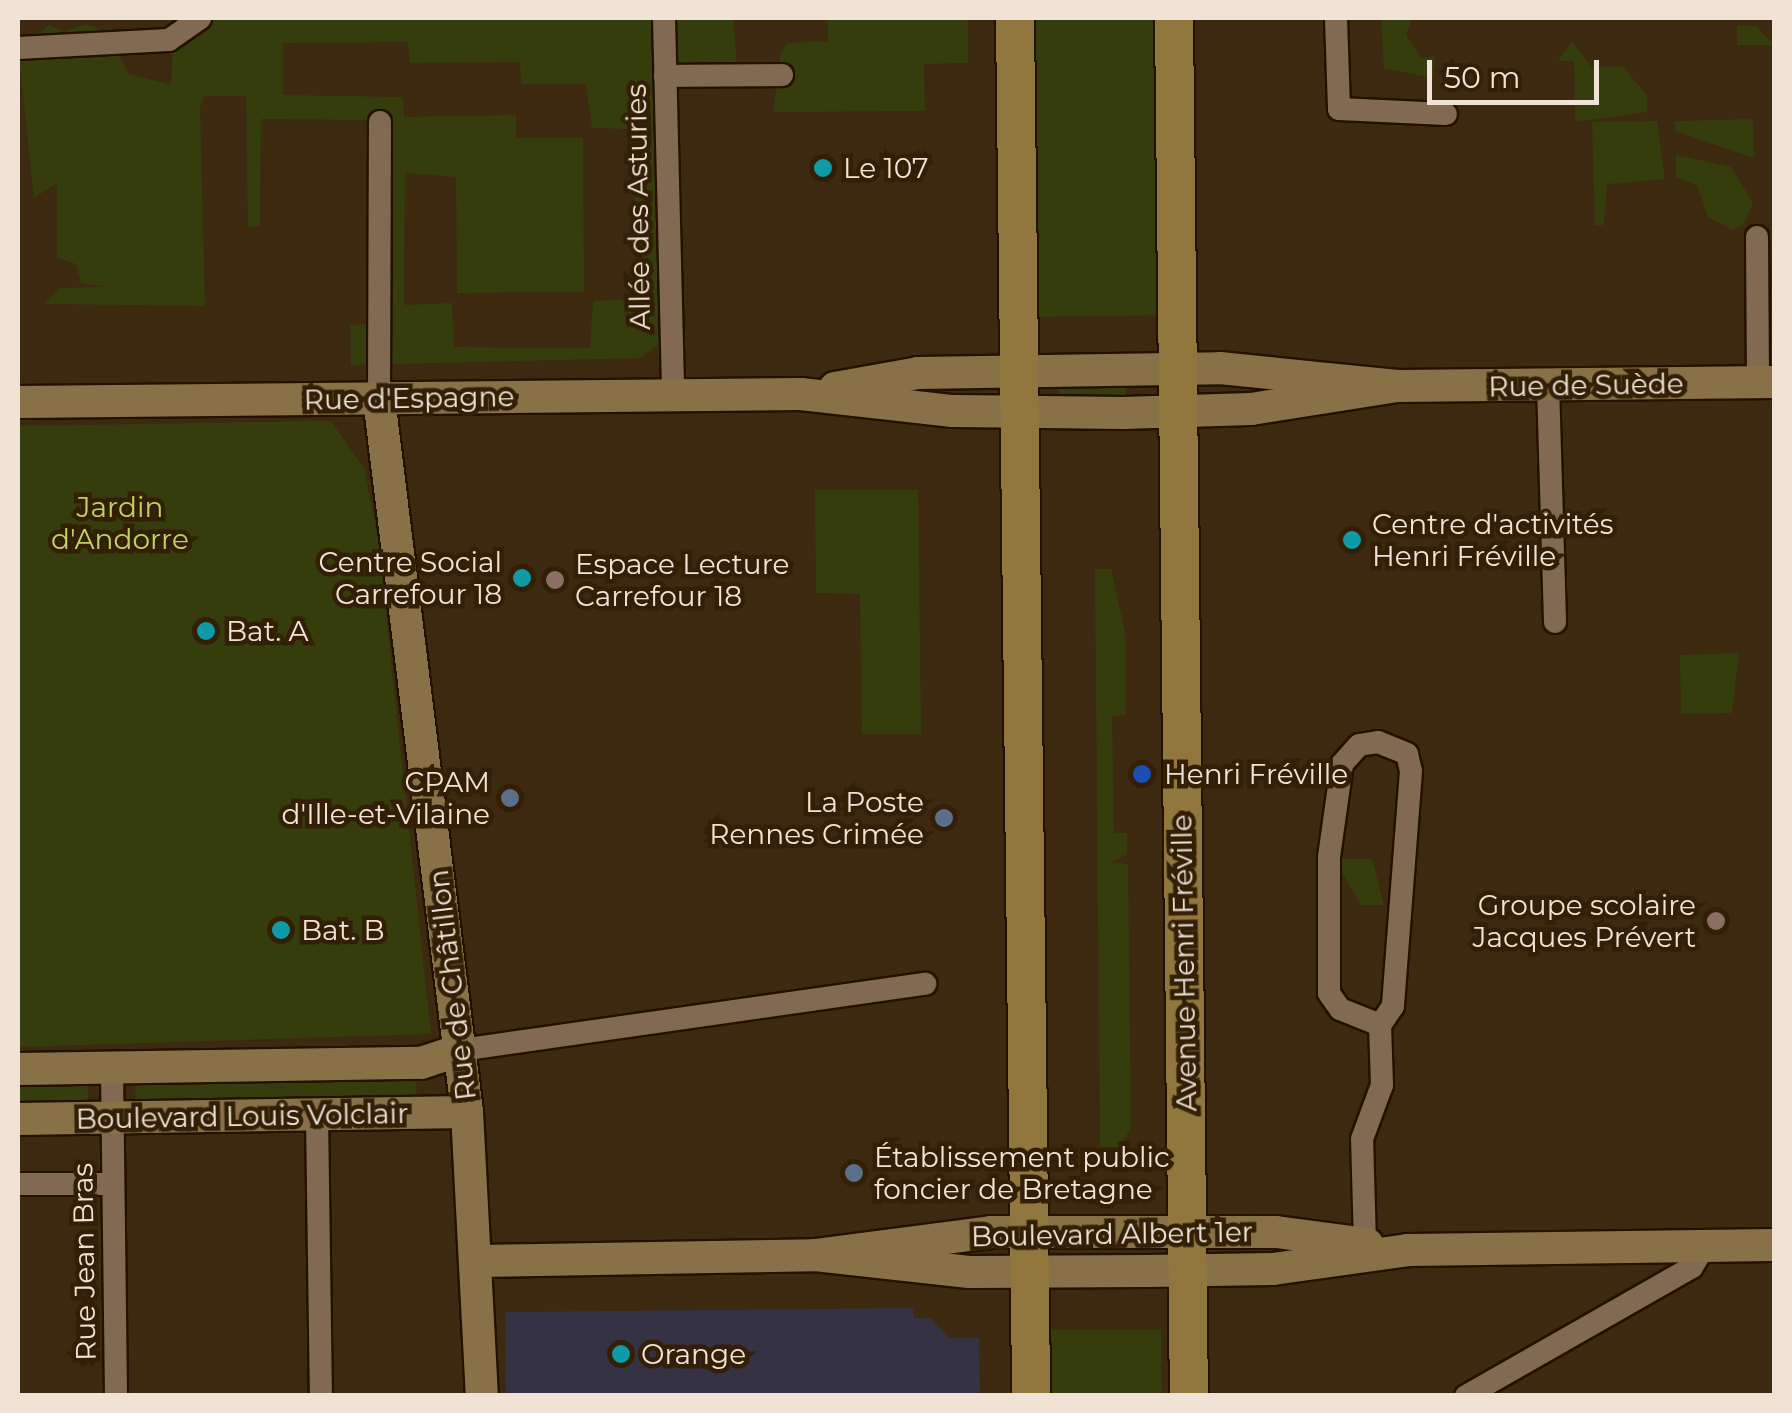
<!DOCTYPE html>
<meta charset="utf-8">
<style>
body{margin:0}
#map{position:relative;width:1792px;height:1413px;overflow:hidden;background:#3d2910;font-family:Montserrat,sans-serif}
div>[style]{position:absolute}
.industrial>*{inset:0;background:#353243}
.green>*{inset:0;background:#353d0c}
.roads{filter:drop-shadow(2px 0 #231100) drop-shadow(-2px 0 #231100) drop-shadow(0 2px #231100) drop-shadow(0 -2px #231100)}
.street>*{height:22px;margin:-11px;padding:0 11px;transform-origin:11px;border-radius:11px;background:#816a51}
.secondary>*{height:32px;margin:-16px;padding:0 16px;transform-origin:16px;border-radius:16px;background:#897147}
.primary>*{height:38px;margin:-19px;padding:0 19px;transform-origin:19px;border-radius:19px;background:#91773d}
.dots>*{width:28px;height:28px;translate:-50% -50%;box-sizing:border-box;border:5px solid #321f06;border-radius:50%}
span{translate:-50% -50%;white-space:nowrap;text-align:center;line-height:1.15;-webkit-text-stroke:9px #321f06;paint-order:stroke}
.poi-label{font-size:28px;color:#f0e3d5}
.left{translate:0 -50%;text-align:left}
.right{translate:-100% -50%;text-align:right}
.street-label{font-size:28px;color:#f0e3d5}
.park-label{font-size:28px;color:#bed362}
.frame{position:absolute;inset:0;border:20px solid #f0e3d5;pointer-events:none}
.scale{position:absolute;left:1427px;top:60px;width:172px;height:45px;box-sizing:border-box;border:5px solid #f0e3d5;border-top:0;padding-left:12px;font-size:30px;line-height:35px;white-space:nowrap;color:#f0e3d5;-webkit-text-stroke:8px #321f06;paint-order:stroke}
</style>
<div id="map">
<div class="industrial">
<div style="clip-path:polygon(913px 1308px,914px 1318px,930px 1318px,949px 1338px,979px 1338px,980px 1395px,506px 1395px,505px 1312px)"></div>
</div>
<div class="green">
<div style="clip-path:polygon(evenodd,198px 18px,659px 18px,678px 330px,640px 358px,351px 365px,350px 325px,372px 324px,371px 120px,261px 119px,260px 226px,248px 227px,246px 96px,204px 96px,200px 108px,205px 306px,44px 304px,60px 288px,106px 287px,81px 283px,76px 264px,57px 258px,57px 183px,34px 198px,18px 50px,49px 25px,64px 32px,85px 24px,123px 38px,118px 52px,128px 74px,171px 85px,173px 47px,198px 18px,408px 42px,410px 63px,520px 62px,521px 84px,586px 84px,592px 128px,633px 129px,638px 299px,593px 301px,590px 348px,454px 347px,452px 303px,404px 305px,405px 173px,456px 177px,457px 293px,584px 292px,583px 138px,516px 138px,516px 115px,404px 117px,403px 97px,283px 95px,283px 43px,408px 42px)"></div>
<div style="clip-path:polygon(671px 18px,733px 18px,737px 66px,672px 64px)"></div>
<div style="clip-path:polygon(828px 18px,968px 18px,968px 63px,924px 64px,925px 111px,773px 112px,781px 54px,787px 43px,828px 41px)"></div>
<div style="clip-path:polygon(1029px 18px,1163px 18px,1165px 315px,1032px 317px)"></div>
<div style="clip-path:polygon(1381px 18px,1412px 19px,1406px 35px,1422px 59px,1435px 56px,1433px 78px,1384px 68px)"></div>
<div style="clip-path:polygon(1737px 26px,1756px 26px,1774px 45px,1737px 45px)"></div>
<div style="clip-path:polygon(1572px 42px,1592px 67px,1622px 66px,1647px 95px,1647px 112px,1575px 122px,1574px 61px,1558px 61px)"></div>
<div style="clip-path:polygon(1753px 119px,1754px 158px,1675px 131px,1675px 121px)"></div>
<div style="clip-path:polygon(1657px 121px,1665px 179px,1607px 184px,1604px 225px,1595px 225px,1592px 122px)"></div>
<div style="clip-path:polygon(1676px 155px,1731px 167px,1753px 203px,1744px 224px,1733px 230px,1708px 217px,1697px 185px,1676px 177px)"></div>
<div style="clip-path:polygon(1125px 379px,1126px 397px,1059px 398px,1059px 380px)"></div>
<div style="clip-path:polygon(331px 421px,365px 470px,378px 540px,431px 1034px,18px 1047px,18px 426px)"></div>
<div style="clip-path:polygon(918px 490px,921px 734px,862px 734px,860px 594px,816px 593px,815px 490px)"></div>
<div style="clip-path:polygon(1095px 569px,1111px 569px,1125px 632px,1126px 715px,1112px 716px,1114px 833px,1127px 833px,1127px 854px,1111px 863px,1128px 864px,1131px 1128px,1120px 1146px,1100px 1152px)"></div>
<div style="clip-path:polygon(1739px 653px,1732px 713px,1681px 714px,1680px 655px)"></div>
<div style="clip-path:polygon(1334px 859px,1372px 859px,1384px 905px,1361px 905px)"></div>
<div style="clip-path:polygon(416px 1076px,417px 1106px,136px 1109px,135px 1079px)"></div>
<div style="clip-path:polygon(18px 1078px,88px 1078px,88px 1110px,18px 1111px)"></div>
<div style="clip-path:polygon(1051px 1330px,1161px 1330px,1162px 1395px,1052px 1395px)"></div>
</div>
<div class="roads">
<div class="street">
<div style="left:664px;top:18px;width:378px;rotate:88.6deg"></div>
<div style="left:1336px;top:18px;width:91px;rotate:88.1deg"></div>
<div style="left:1339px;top:109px;width:107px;rotate:2.7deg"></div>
<div style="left:18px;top:48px;width:151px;rotate:-3deg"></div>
<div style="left:169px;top:40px;width:38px;rotate:-35deg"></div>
<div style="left:665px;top:76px;width:117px;rotate:-0.5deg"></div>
<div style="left:1757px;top:237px;width:145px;rotate:89.6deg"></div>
<div style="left:1548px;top:385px;width:237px;rotate:88.3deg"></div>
<div style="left:379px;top:399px;width:277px;rotate:-89.8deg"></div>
<div style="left:460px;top:1050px;width:470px;rotate:-8.1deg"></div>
<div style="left:112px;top:1068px;width:328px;rotate:89.3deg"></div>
<div style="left:317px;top:1115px;width:281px;rotate:89.2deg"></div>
<div style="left:18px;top:1184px;width:95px"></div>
<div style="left:1365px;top:1244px;width:105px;rotate:-91.6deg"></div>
<div style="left:1362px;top:1139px;width:58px;rotate:-69.7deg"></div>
<div style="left:1382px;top:1085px;width:60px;rotate:-91.9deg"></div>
<div style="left:1380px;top:1025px;width:43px;rotate:-158.2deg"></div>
<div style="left:1340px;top:1009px;width:19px;rotate:-125deg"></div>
<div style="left:1329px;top:993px;width:136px;rotate:-90deg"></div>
<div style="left:1329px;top:857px;width:94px;rotate:-82deg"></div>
<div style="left:1342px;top:764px;width:25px;rotate:-48deg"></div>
<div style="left:1359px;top:745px;width:19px;rotate:-9deg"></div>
<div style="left:1378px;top:742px;width:31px;rotate:22deg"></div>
<div style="left:1407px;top:754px;width:17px;rotate:77deg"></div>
<div style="left:1411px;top:771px;width:236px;rotate:94.4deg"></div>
<div style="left:1393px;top:1006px;width:23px;rotate:124deg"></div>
<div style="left:1466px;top:1396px;width:260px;rotate:-29.7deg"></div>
<div style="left:1692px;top:1267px;width:23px;rotate:-59deg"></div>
</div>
<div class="secondary">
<div style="left:835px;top:388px;width:84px;rotate:-10.2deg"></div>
<div style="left:918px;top:373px;width:302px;rotate:-0.9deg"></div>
<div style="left:1220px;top:368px;width:178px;rotate:5.8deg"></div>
<div style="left:1397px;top:386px;width:377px;rotate:-0.6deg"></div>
<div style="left:379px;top:399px;width:718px;rotate:82.96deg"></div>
<div style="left:467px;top:1112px;width:284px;rotate:87deg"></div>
<div style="left:18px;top:402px;width:783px;rotate:-0.59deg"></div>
<div style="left:801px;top:394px;width:153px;rotate:6.4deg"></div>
<div style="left:953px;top:411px;width:170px;rotate:0.7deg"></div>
<div style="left:1123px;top:413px;width:128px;rotate:-1.8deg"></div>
<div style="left:1251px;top:409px;width:148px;rotate:-9deg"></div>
<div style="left:18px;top:1069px;width:403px;rotate:-0.9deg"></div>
<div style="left:421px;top:1063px;width:41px;rotate:-18.4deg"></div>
<div style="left:18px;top:1119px;width:449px;rotate:-0.9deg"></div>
<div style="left:815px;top:1255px;width:155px;rotate:6.3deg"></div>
<div style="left:969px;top:1272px;width:178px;rotate:-0.3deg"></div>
<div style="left:1147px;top:1271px;width:126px;rotate:-0.9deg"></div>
<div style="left:1273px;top:1269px;width:136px;rotate:-8deg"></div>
<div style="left:1408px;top:1250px;width:366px;rotate:-0.8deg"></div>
<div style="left:479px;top:1261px;width:336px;rotate:-1deg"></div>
<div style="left:815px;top:1255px;width:177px;rotate:-7.4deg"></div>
<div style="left:991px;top:1232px;width:285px"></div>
<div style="left:1276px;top:1232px;width:92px;rotate:7.5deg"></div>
</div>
<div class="primary">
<div style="left:1015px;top:18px;width:1378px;rotate:89.33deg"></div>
<div style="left:1174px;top:18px;width:1378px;rotate:89.38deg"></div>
</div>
</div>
<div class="dots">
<div style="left:823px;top:168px;background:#0f9aa8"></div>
<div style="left:1352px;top:540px;background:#0f9aa8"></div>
<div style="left:522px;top:578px;background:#0f9aa8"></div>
<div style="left:555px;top:580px;background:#8d6e63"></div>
<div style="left:206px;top:631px;background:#0f9aa8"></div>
<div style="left:1142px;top:774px;background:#1a4fb4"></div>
<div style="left:510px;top:798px;background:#5c6f8a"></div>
<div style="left:944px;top:818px;background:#5c6f8a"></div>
<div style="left:1716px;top:921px;background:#8d6e63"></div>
<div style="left:281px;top:930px;background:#0f9aa8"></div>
<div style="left:854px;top:1173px;background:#5c6f8a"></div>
<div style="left:621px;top:1354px;background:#0f9aa8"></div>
</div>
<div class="poi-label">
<span class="left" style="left:843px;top:168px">Le 107</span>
<span class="left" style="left:1372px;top:540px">Centre d'activités<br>Henri Fréville</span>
<span class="right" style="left:502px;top:578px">Centre Social<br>Carrefour 18</span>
<span class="left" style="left:575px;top:580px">Espace Lecture<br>Carrefour 18</span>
<span class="left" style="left:226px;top:631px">Bat. A</span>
<span class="left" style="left:1164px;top:774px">Henri Fréville</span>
<span class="right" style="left:490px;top:798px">CPAM<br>d'Ille-et-Vilaine</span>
<span class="right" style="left:924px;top:818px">La Poste<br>Rennes Crimée</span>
<span class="right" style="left:1696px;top:921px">Groupe scolaire<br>Jacques Prévert</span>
<span class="left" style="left:301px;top:930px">Bat. B</span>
<span class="left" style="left:874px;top:1173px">Établissement public<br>foncier de Bretagne</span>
<span class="left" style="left:641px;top:1354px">Orange</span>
</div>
<div class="street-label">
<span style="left:638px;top:207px;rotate:-91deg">Allée des Asturies</span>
<span style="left:1586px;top:385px;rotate:-1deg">Rue de Suède</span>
<span style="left:409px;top:398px;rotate:-1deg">Rue d'Espagne</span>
<span style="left:1184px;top:963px;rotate:-91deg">Avenue Henri Fréville</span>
<span style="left:452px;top:985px;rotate:-97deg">Rue de Châtillon</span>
<span style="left:242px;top:1116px;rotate:-1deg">Boulevard Louis Volclair</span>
<span style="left:1112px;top:1234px;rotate:-1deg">Boulevard Albert 1er</span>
<span style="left:84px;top:1262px;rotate:-91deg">Rue Jean Bras</span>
</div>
<div class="park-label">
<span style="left:120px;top:523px">Jardin<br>d'Andorre</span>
</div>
<div class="frame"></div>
<div class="scale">50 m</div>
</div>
